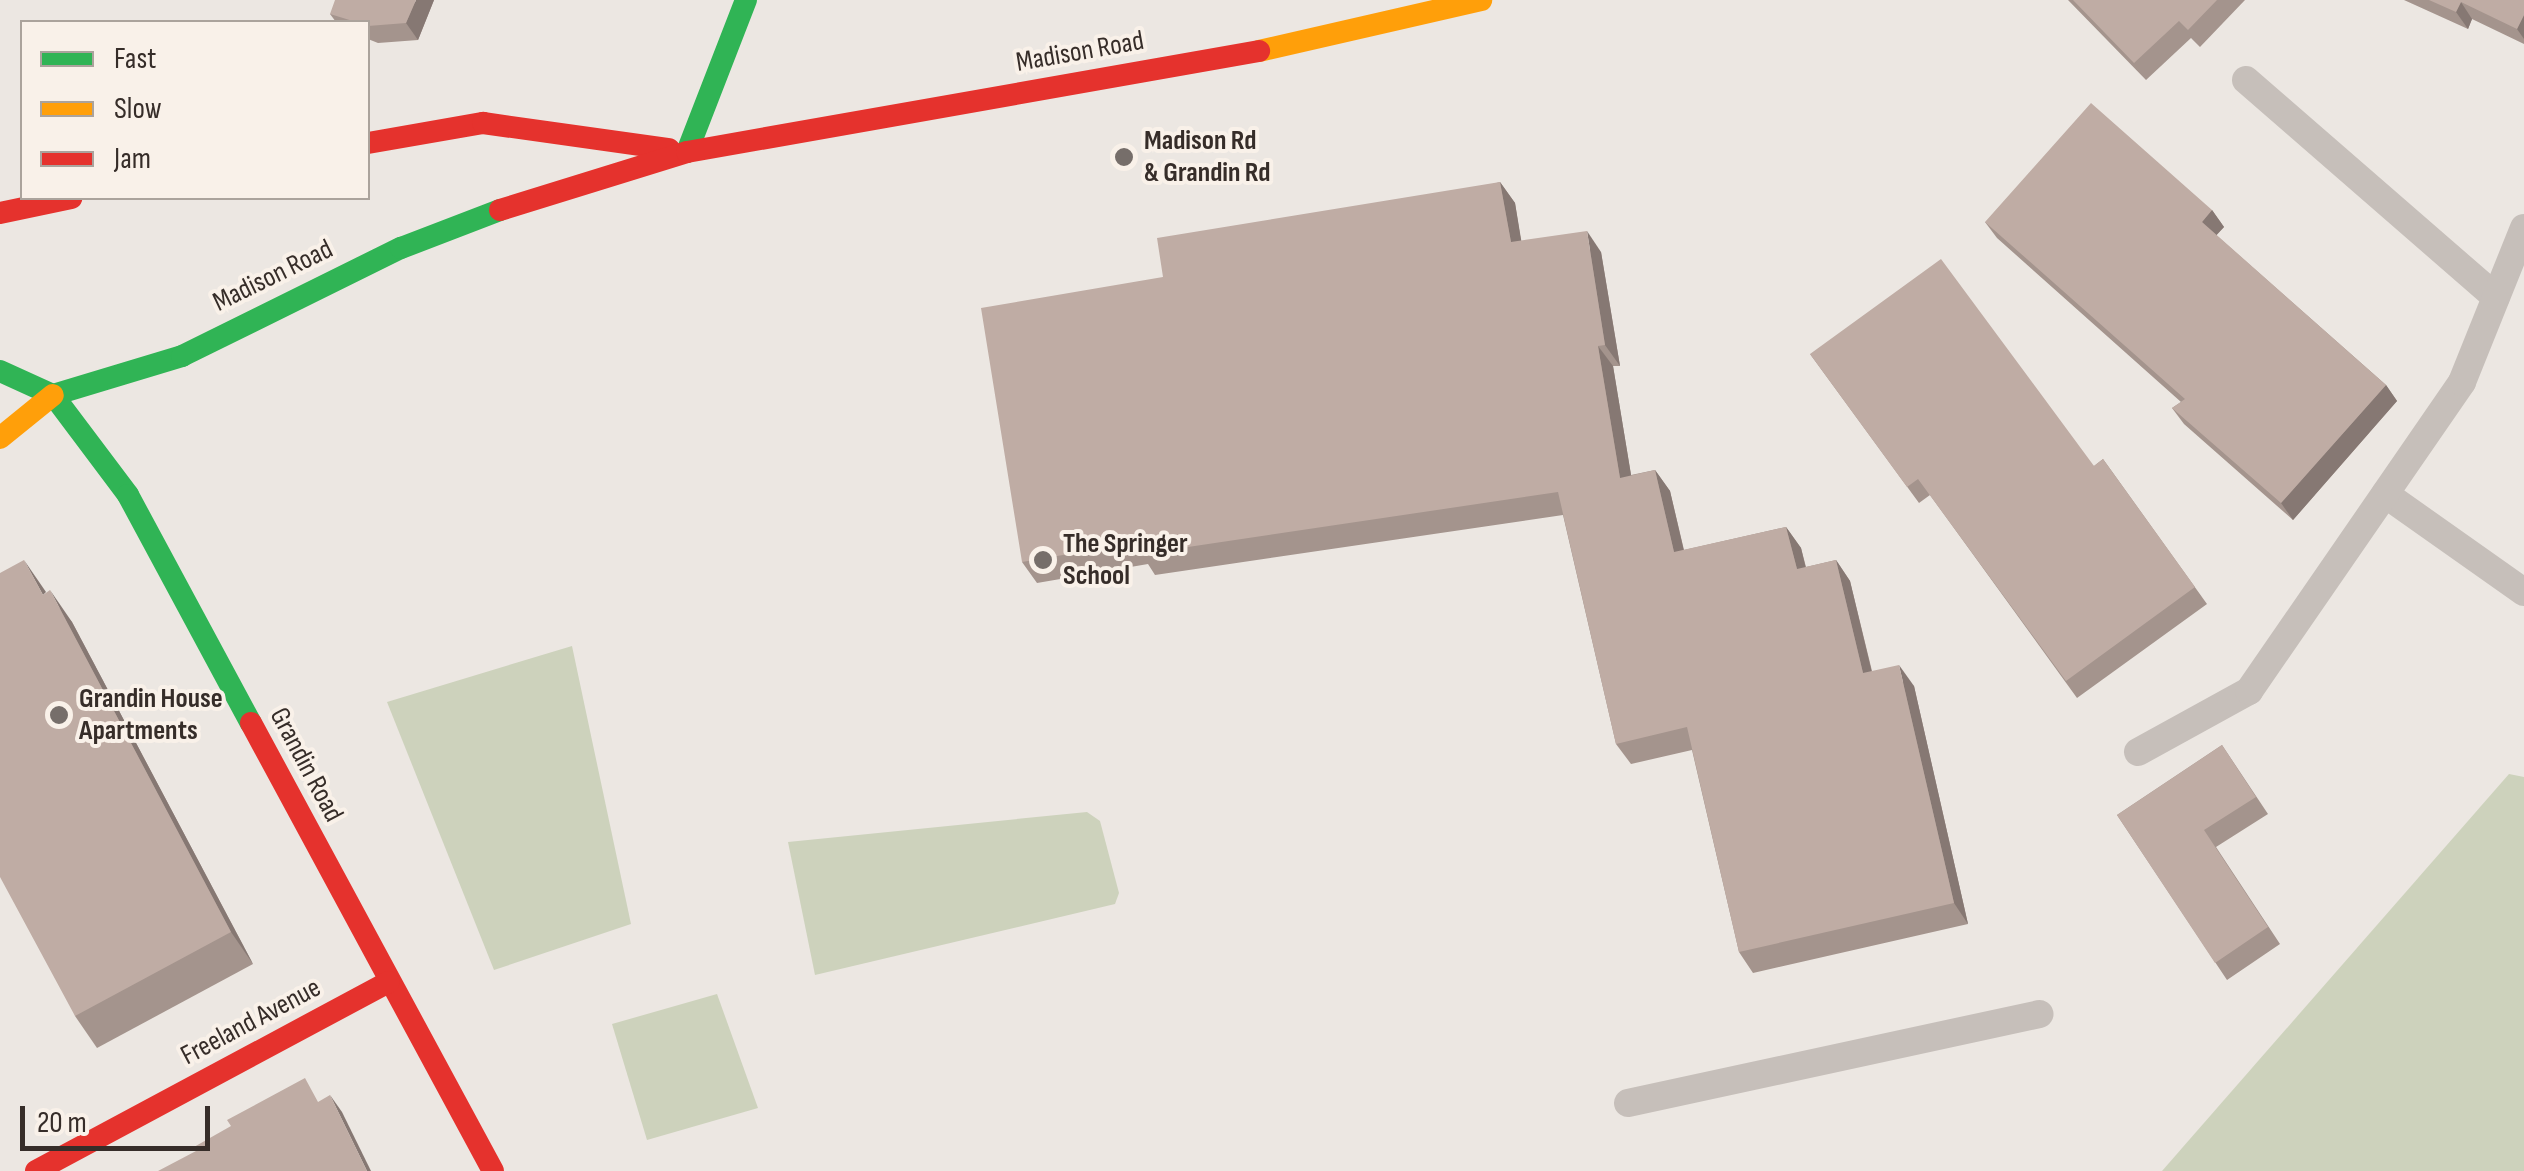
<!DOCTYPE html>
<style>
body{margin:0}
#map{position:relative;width:2524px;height:1171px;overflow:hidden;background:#ece7e2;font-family:"Sofia Sans Condensed",sans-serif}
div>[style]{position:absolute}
.green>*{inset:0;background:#cdd2bc}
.lane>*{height:28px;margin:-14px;padding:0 14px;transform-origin:14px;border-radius:14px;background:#c6bfba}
.fast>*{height:22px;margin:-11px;padding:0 11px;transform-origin:11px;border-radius:11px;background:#30b455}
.slow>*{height:22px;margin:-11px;padding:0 11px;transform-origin:11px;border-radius:11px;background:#ff9f0a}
.jam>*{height:22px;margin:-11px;padding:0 11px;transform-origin:11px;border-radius:11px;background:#e5322d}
.wall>*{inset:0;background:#a4948d}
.shaded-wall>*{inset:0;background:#867873}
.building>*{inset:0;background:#bfaca4}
.dots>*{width:28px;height:28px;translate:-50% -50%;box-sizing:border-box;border:5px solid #f9f1e9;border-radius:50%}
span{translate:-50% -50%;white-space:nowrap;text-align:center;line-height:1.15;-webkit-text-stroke:8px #f9f1e9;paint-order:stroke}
.street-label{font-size:28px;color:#362d29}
.poi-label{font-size:28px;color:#362d29;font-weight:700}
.left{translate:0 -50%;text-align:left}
.legend{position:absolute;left:20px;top:20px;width:350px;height:180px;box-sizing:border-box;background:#f9f1e9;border:2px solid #aba39c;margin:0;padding:12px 18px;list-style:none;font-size:30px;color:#362d29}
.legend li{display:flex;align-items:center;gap:20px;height:50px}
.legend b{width:50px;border:2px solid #aba39c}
.scale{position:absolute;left:20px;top:1106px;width:190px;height:45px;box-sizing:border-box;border:5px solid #362d29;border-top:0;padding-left:12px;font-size:30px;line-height:35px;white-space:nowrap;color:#362d29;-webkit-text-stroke:8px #f9f1e9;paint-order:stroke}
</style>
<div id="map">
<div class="green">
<div style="clip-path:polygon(572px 646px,631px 924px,494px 970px,387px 702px)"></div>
<div style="clip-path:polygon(2509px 774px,2524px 777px,2524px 1171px,2162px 1171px)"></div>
<div style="clip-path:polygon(1087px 812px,1100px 821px,1119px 893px,1115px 904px,815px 975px,788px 842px)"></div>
<div style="clip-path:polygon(717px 994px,758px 1108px,647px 1140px,612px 1024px)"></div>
</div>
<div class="lane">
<div style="left:2246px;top:80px;width:331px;rotate:41deg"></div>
<div style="left:2385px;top:494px;width:170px;rotate:35.2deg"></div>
<div style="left:2138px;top:752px;width:127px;rotate:-28.8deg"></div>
<div style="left:2249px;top:691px;width:375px;rotate:-55.4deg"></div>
<div style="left:2462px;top:382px;width:166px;rotate:-68.1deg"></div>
<div style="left:1628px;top:1103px;width:421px;rotate:-12.2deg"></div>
</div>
<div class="fast">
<div style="left:687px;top:152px;width:163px;rotate:-68.8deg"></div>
<div style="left:0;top:371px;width:58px;rotate:24.4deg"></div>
<div style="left:53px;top:395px;width:135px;rotate:-16.8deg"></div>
<div style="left:182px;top:356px;width:244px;rotate:-26.3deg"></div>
<div style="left:401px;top:248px;width:106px;rotate:-21deg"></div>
<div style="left:53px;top:395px;width:125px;rotate:53.1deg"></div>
<div style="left:128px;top:495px;width:259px;rotate:61.7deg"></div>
</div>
<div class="slow">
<div style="left:1259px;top:51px;width:228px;rotate:-12.9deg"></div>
<div style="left:0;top:438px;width:68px;rotate:-39.1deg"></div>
</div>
<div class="jam">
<div style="left:368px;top:143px;width:117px;rotate:-9.9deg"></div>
<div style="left:483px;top:123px;width:188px;rotate:8deg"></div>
<div style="left:500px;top:210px;width:196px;rotate:-17.2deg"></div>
<div style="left:687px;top:152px;width:581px;rotate:-10.01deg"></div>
<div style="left:0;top:213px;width:73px;rotate:-11.9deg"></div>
<div style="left:251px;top:723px;width:509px;rotate:61.62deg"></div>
<div style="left:36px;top:1171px;width:400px;rotate:-28.2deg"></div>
</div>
<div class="wall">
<div style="clip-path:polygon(434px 0,418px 40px,378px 43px,368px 39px,368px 22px,336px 22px,330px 14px)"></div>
<div style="clip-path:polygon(2068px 0,2245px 0,2200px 47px,2191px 38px,2146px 80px)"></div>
<div style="clip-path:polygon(2404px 0,2524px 0,2524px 44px,2472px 19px,2468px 29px)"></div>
<div style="clip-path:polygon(1500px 182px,1515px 203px,1521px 241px,1601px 252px,1620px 366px,1613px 366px,1631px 475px,1655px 470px,1670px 491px,1684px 550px,1786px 527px,1801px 548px,1806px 567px,1836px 560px,1850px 581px,1872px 671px,1914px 686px,1968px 924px,1753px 973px,1739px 952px,1692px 750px,1631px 764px,1616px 744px,1563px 515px,1155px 575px,1148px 564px,1037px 583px,1022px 562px,1163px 277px)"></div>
<div style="clip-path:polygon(2212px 210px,2224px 227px,2216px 235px,2386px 385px,2397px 401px,2293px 520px,2184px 424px,2172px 408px,2181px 402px,1997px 238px,1985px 222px)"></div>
<div style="clip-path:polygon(1810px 354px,2094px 466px,2103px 459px,2207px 604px,2077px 698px,1930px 495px,1919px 503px)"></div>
<div style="clip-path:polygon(46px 593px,72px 622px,253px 964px,97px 1048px,75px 1016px)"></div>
<div style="clip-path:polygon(2222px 745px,2268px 814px,2216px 847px,2280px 944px,2227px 980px,2117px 815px)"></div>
</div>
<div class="shaded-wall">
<div style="clip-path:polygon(416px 0,434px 0,418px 40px,406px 23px)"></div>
<div style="clip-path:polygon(2461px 2px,2472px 19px,2468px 29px,2456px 12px)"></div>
<div style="clip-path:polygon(2524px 15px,2524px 39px,2517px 29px)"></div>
<div style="clip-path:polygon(1500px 182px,1515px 203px,1525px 263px,1511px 242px)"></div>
<div style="clip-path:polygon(2212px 210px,2224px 227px,2213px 239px,2202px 222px)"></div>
<div style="clip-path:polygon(1587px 231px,1601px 252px,1620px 366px,1605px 345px)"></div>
<div style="clip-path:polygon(1598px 346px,1613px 366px,1635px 499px,1620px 478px)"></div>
<div style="clip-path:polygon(2386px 385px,2397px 401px,2293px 520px,2281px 503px)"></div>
<div style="clip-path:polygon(1655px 470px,1670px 491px,1689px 573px,1674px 552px)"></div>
<div style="clip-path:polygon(1786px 527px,1801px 548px,1811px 590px,1797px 569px)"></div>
<div style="clip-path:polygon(24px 560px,46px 592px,43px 595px)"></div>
<div style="clip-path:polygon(1836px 560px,1850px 581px,1877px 694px,1863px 673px)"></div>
<div style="clip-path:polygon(50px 590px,72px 622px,253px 964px,231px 932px)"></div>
<div style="clip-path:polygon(1899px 665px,1914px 686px,1968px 924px,1954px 903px)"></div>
<div style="clip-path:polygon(330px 1095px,342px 1112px,371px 1171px,367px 1171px)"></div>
</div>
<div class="building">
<div style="clip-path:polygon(335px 0,416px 0,406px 23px,368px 26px,368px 22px,356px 22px,330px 14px)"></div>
<div style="clip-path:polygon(2073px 0,2217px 0,2188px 30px,2179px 21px,2134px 63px)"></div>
<div style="clip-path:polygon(2429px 0,2524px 0,2524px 15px,2517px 29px,2461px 2px,2456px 12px)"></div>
<div style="clip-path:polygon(2091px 103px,2212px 210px,2202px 222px,2386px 385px,2281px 503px,2172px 408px,2185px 399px,1985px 222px)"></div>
<div style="clip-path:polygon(1500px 182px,1511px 242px,1587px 231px,1605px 345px,1598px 346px,1620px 478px,1655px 470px,1674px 552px,1786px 527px,1797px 569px,1836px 560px,1863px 673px,1899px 665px,1954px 903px,1739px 952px,1687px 727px,1616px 744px,1558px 492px,1141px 554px,1139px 542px,1022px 562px,981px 308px,1163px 277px,1157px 238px)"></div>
<div style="clip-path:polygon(1941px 259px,2094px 466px,2103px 459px,2195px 587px,2066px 681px,1918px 479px,1907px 487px,1810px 354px)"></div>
<div style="clip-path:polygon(24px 560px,43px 595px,50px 590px,231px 932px,75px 1016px,0 877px,0 573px)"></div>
<div style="clip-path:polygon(2222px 745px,2256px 797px,2204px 830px,2268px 927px,2215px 963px,2117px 815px)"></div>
<div style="clip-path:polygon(305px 1078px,318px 1102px,330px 1095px,367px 1171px,158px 1171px,196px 1151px,194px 1147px,231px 1126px,227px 1120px)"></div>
</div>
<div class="dots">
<div style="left:1124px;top:157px;background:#766e6a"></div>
<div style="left:1043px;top:560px;background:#766e6a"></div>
<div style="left:59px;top:715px;background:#766e6a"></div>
</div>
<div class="street-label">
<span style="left:1080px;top:52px;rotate:-10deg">Madison Road</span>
<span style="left:273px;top:276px;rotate:-26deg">Madison Road</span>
<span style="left:306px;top:765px;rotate:62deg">Grandin Road</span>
<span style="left:251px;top:1022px;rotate:-28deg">Freeland Avenue</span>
</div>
<div class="poi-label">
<span class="left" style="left:1144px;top:157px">Madison Rd<br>&amp; Grandin Rd</span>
<span class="left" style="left:1063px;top:560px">The Springer<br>School</span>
<span class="left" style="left:79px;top:715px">Grandin House<br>Apartments</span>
</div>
<ul class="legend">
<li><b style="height:12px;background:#30b455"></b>Fast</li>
<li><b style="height:12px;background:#ff9f0a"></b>Slow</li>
<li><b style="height:12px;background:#e5322d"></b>Jam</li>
</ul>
<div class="scale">20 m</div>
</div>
